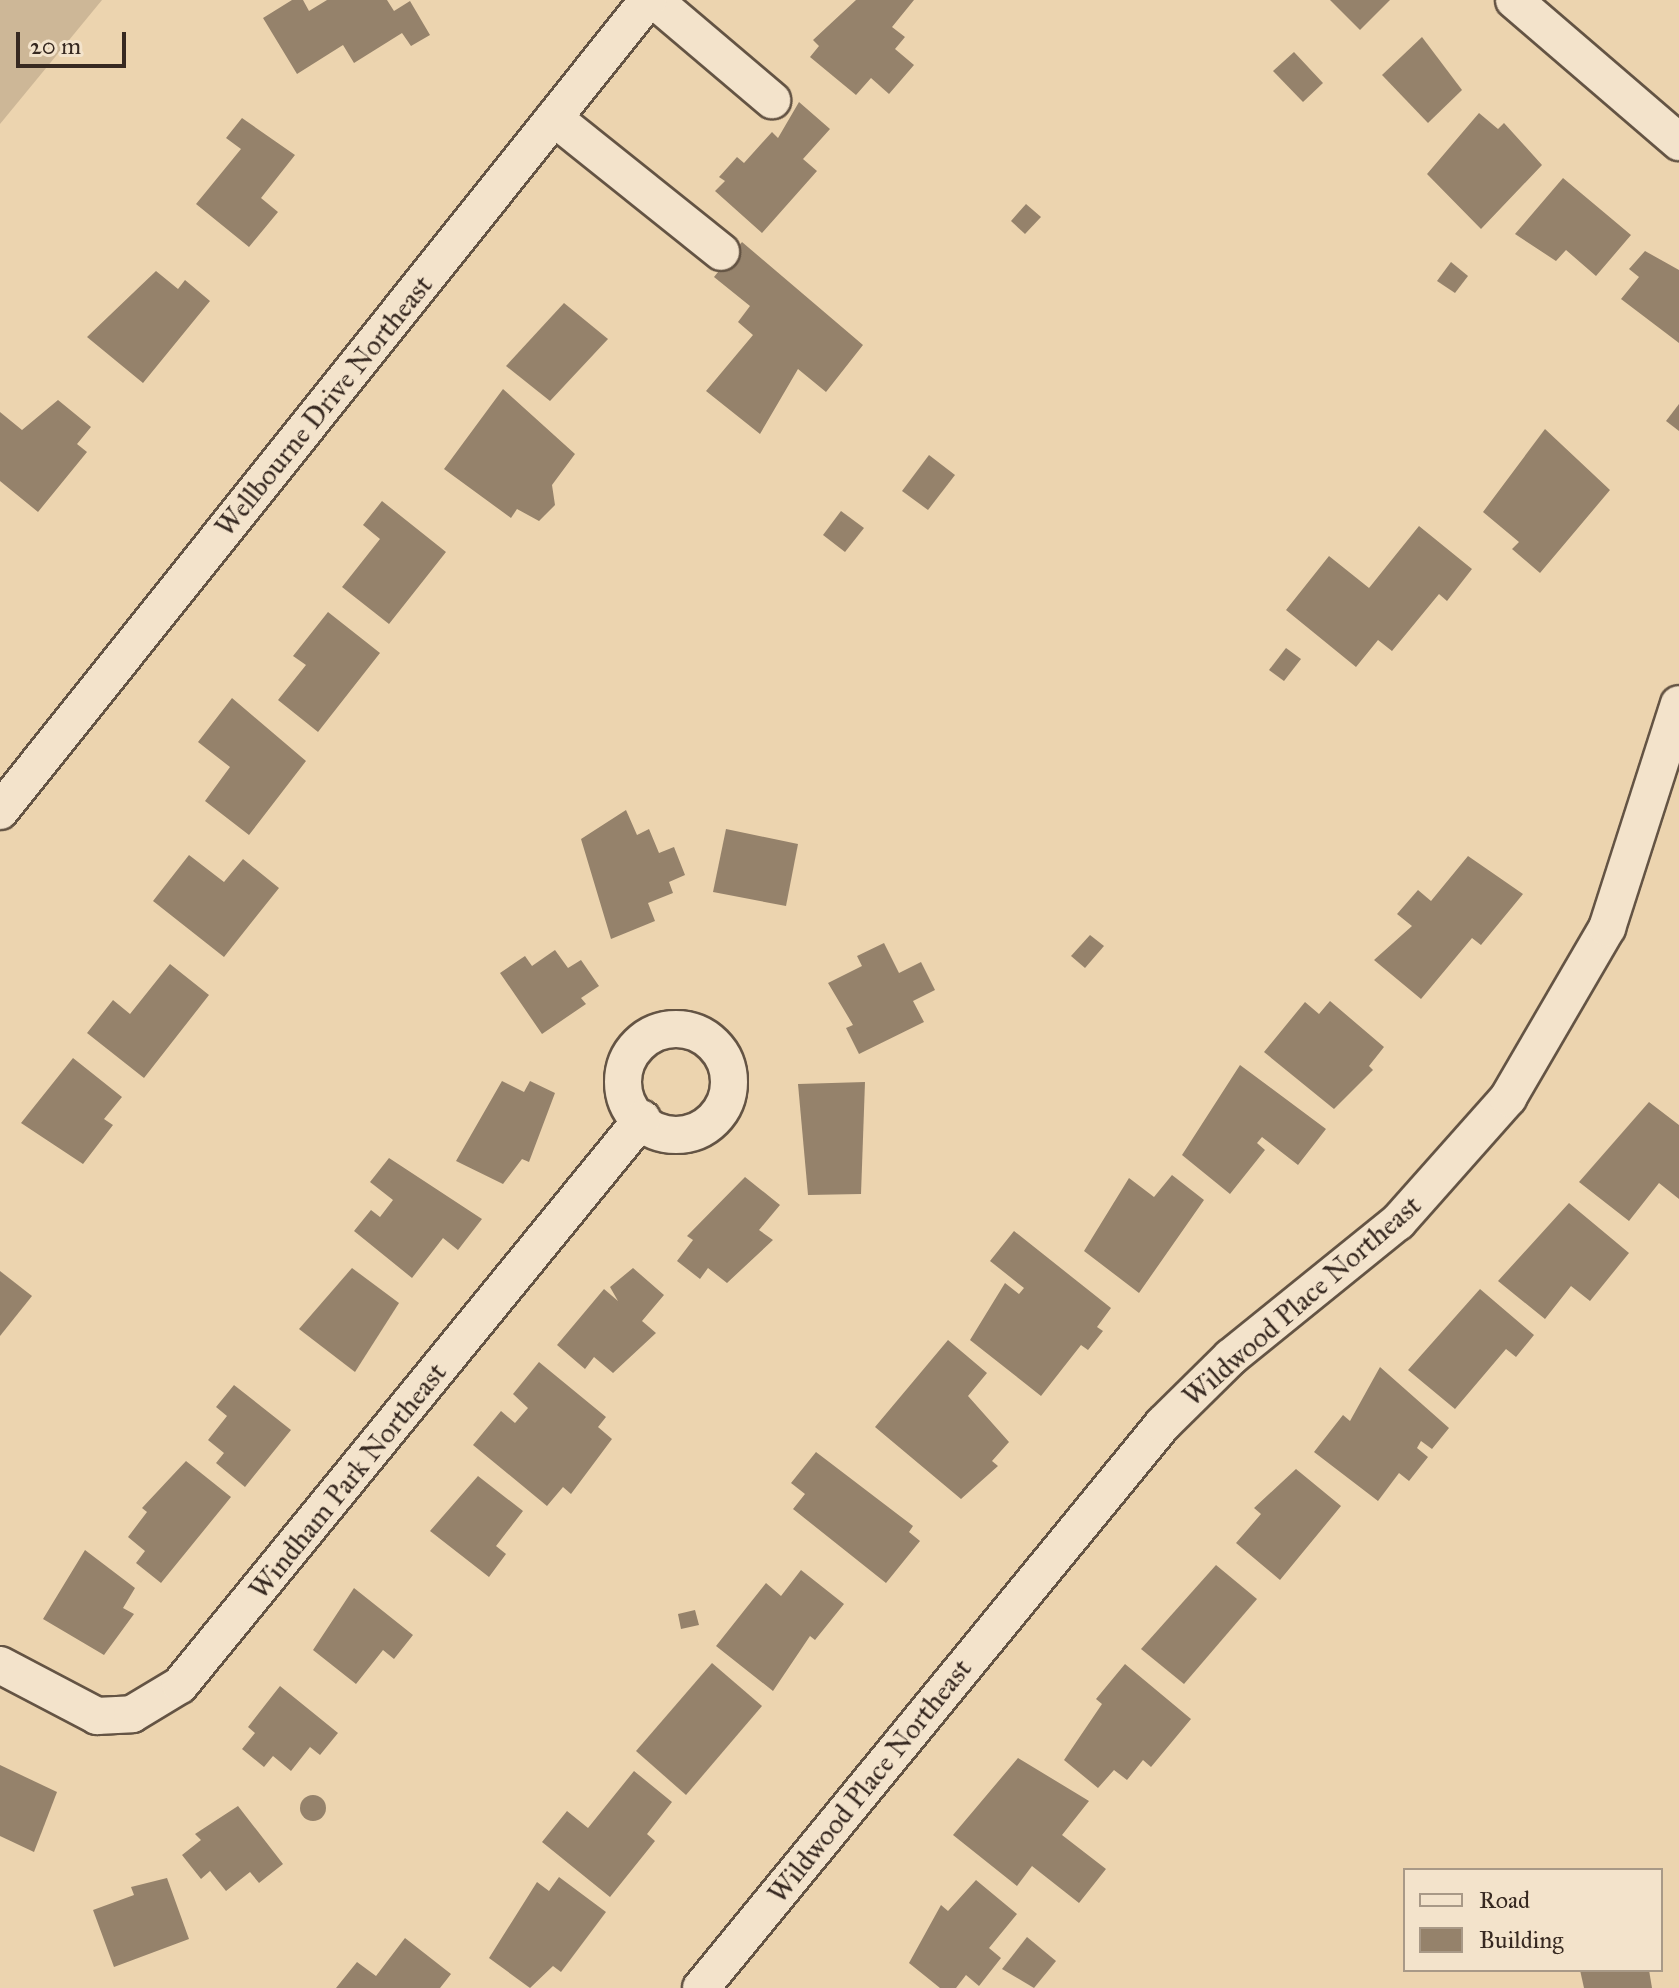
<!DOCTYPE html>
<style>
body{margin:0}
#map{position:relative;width:1679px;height:1988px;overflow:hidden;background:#ecd4af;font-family:"IM FELL Great Primer",serif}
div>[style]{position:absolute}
.green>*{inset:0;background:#cdb797}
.building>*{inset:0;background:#95826b}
.round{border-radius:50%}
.roads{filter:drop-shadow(2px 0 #645444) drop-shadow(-2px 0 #645444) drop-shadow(0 2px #645444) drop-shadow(0 -2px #645444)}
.minor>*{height:36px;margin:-18px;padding:0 18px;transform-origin:18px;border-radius:18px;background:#f3e3cb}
.minor>.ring{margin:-18px;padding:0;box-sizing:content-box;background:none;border:36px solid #f3e3cb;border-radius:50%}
span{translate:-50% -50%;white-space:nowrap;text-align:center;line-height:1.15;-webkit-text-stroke:7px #f3e3cb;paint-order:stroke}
.street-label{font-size:28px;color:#372921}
.legend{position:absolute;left:1403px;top:1868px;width:260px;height:104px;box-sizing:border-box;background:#f3e3cb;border:2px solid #a89987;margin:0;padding:10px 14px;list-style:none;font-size:24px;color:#372921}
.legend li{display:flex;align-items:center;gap:16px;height:40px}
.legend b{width:40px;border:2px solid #a89987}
.scale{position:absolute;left:16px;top:32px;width:110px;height:36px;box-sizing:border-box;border:4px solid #372921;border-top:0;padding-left:10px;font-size:24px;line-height:28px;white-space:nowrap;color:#372921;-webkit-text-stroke:6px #f3e3cb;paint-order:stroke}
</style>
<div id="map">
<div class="green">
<div style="clip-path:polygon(0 0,102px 0,0 124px)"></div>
</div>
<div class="building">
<div style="clip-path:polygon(292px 0,303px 0,309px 11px,327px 0,387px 0,394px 11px,410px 1px,430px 35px,411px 46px,402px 33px,354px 63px,343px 45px,297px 74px,263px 18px)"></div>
<div style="clip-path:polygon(856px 0,914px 0,892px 27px,905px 37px,895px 49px,914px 65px,889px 94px,871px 78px,856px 95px,810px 57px,819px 46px,813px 40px)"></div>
<div style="clip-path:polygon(1330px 0,1390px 0,1360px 30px)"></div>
<div style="clip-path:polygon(1422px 37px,1462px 90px,1428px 123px,1382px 75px)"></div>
<div style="clip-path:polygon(1294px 52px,1323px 83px,1303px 102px,1273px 71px)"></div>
<div style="clip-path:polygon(799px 102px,830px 129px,803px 159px,817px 171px,762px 233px,715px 191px,725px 181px,719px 177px,737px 157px,744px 163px,772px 132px,778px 138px)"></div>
<div style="clip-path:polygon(1479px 113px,1498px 129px,1504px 123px,1542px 165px,1481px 229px,1427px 174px)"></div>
<div style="clip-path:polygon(242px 118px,295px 155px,261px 198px,278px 212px,249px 247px,196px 204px,241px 149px,226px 138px)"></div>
<div style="clip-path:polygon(1563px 178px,1631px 235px,1596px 276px,1566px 250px,1556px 261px,1515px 234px)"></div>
<div style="clip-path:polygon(1026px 204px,1041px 217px,1025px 234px,1011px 221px)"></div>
<div style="clip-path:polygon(742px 242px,863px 345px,826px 392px,798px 369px,760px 434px,706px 391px,753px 335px,738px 322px,750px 306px,714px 277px)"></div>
<div style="clip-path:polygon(1645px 251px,1679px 270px,1679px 343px,1621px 299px,1639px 277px,1629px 269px)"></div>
<div style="clip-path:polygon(1451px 262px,1468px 276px,1455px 293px,1437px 281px)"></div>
<div style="clip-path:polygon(156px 271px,178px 289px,185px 280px,210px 301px,143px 383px,87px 337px)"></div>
<div style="clip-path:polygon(564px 303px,608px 339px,550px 401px,506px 366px)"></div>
<div style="clip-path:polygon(503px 389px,575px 454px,552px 485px,555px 505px,539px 521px,517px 509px,511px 518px,444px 469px)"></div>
<div style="clip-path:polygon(58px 400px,91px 427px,77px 444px,87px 452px,38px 512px,0 481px,0 412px,22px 430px)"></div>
<div style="clip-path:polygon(1679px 404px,1679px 431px,1666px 421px)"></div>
<div style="clip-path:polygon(1545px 429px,1610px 490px,1540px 573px,1512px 549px,1519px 542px,1483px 512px)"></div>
<div style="clip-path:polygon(929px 455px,955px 475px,928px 510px,902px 491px)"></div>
<div style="clip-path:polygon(382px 501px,446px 552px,389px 624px,342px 587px,380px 539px,363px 525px)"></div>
<div style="clip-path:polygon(841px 511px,864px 528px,845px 552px,823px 535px)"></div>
<div style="clip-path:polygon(1419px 526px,1472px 569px,1447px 601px,1439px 594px,1392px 651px,1378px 640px,1356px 667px,1286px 610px,1329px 556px,1369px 588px)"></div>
<div style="clip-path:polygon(328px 612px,380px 653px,318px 732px,278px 700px,306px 665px,293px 656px)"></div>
<div style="clip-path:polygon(1286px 648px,1301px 659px,1284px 681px,1269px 670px)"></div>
<div style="clip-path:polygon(232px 698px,306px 761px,249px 835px,205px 801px,230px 767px,198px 742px)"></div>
<div style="clip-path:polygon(626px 810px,637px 835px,649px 829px,659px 853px,674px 847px,685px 875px,669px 882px,673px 893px,648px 903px,655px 921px,611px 939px,581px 839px)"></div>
<div style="clip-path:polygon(726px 829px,798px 844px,786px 906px,713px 892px)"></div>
<div style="clip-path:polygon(189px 855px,224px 882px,243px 859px,279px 888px,224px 957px,153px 901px)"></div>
<div style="clip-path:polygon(1468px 856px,1523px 894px,1481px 945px,1472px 938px,1421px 999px,1374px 960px,1412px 926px,1397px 914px,1418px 890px,1431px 901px)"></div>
<div style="clip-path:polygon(1090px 935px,1104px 946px,1085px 968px,1071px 956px)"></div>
<div style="clip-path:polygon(884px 943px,899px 973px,921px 962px,935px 990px,913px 1001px,924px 1022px,859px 1054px,846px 1028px,853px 1025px,828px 983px,862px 966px,857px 956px)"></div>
<div style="clip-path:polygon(555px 950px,568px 968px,581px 960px,599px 986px,581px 998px,586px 1004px,542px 1034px,500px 973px,525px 956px,532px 966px)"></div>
<div style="clip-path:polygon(170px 964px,209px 995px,144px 1078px,87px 1033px,113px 1000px,130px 1014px)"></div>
<div style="clip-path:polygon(1330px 1001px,1384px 1047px,1369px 1066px,1373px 1070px,1334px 1109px,1264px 1052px,1305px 1002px,1319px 1014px)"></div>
<div style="clip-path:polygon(73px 1058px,122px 1097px,104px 1119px,113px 1125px,83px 1164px,21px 1123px)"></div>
<div style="clip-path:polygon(1240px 1065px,1326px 1129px,1298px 1165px,1262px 1137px,1257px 1143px,1265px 1150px,1230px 1194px,1182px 1155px)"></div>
<div style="clip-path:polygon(502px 1081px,524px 1092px,530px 1081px,555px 1093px,529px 1162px,522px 1159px,503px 1184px,456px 1161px)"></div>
<div style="clip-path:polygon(865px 1082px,861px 1194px,808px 1195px,798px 1084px)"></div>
<div style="clip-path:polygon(1649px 1102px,1679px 1125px,1679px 1199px,1659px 1183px,1629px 1221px,1579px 1182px)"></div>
<div style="clip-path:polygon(389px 1158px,482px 1219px,458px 1250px,443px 1238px,412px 1278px,354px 1231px,371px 1210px,380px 1217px,393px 1200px,370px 1182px)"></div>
<div style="clip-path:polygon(1172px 1175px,1204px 1200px,1139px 1293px,1084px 1251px,1129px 1178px,1154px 1197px)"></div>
<div style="clip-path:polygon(745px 1177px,780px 1205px,759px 1230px,773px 1240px,727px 1283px,708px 1268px,700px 1279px,677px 1261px,693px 1240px,687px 1236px)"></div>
<div style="clip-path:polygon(1569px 1203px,1629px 1253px,1590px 1301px,1571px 1286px,1545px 1319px,1498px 1281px)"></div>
<div style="clip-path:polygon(1014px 1231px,1111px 1308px,1097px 1327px,1103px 1331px,1088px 1350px,1081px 1345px,1041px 1396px,970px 1340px,1005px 1283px,1019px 1294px,1024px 1288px,990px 1261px)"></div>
<div style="clip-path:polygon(352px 1268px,399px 1303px,355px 1372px,299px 1329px)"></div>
<div style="clip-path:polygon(633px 1268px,664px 1295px,642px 1321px,656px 1333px,613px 1373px,594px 1357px,585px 1369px,557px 1345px,604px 1289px,618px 1301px,610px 1287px)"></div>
<div style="clip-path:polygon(0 1271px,32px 1296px,0 1336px)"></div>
<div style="clip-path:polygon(1480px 1289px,1534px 1335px,1516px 1357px,1506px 1349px,1455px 1409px,1408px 1370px)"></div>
<div style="clip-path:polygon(948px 1340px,987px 1373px,968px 1396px,1009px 1442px,992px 1461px,998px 1466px,961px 1499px,875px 1427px)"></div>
<div style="clip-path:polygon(539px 1362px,606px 1417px,598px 1427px,612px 1439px,571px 1494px,563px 1487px,547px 1506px,473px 1445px,501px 1411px,515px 1423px,528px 1408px,513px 1394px)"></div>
<div style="clip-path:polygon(1380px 1367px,1449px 1428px,1432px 1449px,1421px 1441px,1417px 1448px,1428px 1457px,1409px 1481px,1399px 1473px,1378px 1501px,1314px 1452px,1343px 1415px,1350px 1421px)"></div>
<div style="clip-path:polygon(234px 1385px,291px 1430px,245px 1487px,216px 1463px,224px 1453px,208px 1440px,227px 1416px,216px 1407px)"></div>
<div style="clip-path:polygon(816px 1452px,913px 1526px,909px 1532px,920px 1541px,886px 1583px,793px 1509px,805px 1494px,791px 1483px)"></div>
<div style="clip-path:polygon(186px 1461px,231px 1497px,161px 1583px,136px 1563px,145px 1551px,128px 1537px,147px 1512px,142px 1508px)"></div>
<div style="clip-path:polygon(1296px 1469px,1341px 1506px,1280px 1580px,1236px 1543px,1261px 1514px,1254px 1508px)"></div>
<div style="clip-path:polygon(478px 1476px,523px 1511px,496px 1546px,506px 1554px,489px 1577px,430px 1531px)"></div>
<div style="clip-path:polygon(85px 1550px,135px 1588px,123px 1608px,134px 1614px,104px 1655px,43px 1619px)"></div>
<div style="clip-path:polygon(1216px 1565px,1257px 1599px,1184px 1684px,1141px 1649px)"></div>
<div style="clip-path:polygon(801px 1570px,844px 1604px,815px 1640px,810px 1636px,773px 1691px,716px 1646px,766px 1583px,781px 1596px)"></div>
<div style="clip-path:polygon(354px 1588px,413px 1635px,394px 1659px,383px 1650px,356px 1684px,313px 1650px)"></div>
<div style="clip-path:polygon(695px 1610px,699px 1625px,681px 1629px,678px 1614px)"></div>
<div style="clip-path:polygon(712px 1663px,762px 1706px,686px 1795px,636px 1751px)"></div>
<div style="clip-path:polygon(1125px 1664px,1191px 1719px,1151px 1767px,1143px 1760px,1127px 1780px,1114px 1770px,1098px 1788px,1064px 1760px,1102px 1704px,1096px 1699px)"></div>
<div style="clip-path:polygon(280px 1686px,338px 1733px,320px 1755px,310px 1747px,291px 1771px,273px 1756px,264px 1767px,242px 1749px,255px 1733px,248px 1727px)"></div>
<div style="clip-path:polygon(1018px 1758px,1089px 1801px,1062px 1835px,1106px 1869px,1079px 1903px,1032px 1866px,1017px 1886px,953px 1835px)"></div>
<div style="clip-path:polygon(0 1765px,57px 1792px,34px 1852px,0 1836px)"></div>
<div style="clip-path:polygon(634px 1771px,672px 1802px,647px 1834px,655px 1841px,610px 1897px,542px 1842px,567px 1811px,588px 1828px)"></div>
<div class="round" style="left:300px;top:1795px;width:26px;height:26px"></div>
<div style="clip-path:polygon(238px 1806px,283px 1864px,259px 1883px,250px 1872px,226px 1891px,210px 1871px,201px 1879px,182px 1855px,201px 1840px,195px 1834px)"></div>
<div style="clip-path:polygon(559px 1877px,606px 1912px,561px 1972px,553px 1966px,530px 1988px,489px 1958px,537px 1882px,549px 1891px)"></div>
<div style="clip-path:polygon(167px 1878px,189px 1939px,114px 1967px,93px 1910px,134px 1895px,131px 1887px)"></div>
<div style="clip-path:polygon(976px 1880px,1017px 1914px,989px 1948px,1001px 1958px,979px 1986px,966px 1975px,956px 1988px,940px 1988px,909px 1963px,941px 1905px,948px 1911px)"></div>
<div style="clip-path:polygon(1027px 1937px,1056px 1961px,1034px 1988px,1002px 1969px)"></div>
<div style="clip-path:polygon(405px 1938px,451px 1974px,440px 1988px,336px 1988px,357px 1962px,376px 1976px)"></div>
<div style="clip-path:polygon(1580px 1970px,1649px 1970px,1652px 1988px,1584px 1988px)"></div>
</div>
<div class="roads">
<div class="minor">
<div style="left:654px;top:0;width:155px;rotate:40.3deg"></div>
<div style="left:1514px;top:0;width:218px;rotate:40.7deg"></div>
<div style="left:554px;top:118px;width:214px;rotate:38.7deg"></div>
<div style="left:0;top:811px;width:1038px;rotate:-51.37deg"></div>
<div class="ring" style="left:623px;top:1029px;width:70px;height:70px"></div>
<div style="left:0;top:1665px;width:110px;rotate:27.7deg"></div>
<div style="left:97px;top:1716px;width:35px;rotate:-3deg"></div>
<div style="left:132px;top:1714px;width:56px;rotate:-31.1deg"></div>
<div style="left:180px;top:1685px;width:731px;rotate:-50.78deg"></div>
<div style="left:701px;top:1988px;width:729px;rotate:-50.68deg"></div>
<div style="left:1163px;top:1424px;width:95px;rotate:-44.6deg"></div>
<div style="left:1231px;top:1357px;width:215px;rotate:-39deg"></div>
<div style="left:1398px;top:1222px;width:166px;rotate:-48.4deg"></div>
<div style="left:1508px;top:1098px;width:197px;rotate:-59.8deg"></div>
<div style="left:1607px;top:928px;width:235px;rotate:-72.2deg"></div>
</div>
</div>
<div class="street-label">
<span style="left:324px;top:406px;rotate:-51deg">Wellbourne Drive Northeast</span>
<span style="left:1302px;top:1301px;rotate:-41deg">Wildwood Place Northeast</span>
<span style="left:348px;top:1481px;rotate:-51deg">Windham Park Northeast</span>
<span style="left:870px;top:1781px;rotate:-51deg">Wildwood Place Northeast</span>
</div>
<ul class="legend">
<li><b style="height:10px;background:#f3e3cb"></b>Road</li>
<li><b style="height:22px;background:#95826b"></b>Building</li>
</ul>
<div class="scale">20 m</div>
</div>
